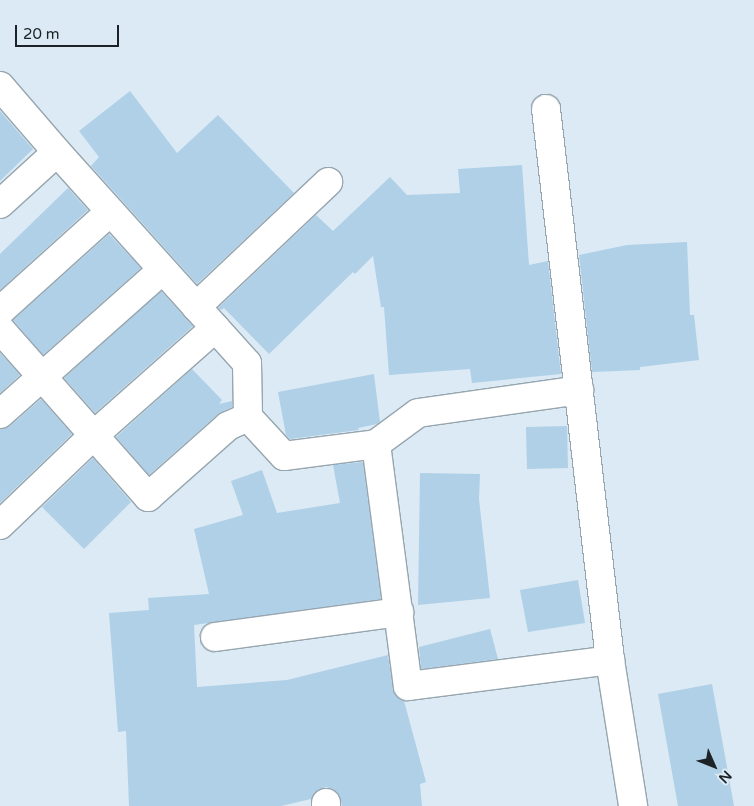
<!DOCTYPE html>
<style>
body{margin:0}
#map{position:relative;width:754px;height:806px;overflow:hidden;background:#dbeaf4;font-family:"Varela Round",sans-serif}
div>[style]{position:absolute}
.building>*{inset:0;background:#afd0e7}
.roads{filter:drop-shadow(1px 0 #96a5ae) drop-shadow(-1px 0 #96a5ae) drop-shadow(0 1px #96a5ae) drop-shadow(0 -1px #96a5ae)}
.minor>*{height:28px;margin:-14px;padding:0 14px;transform-origin:14px;border-radius:14px;background:#fff}
span{translate:-50% -50%;white-space:nowrap;text-align:center;line-height:1.15;-webkit-text-stroke:4px #dbeaf4;paint-order:stroke}
.north{position:absolute;left:689px;top:741px;width:50px;height:50px;-webkit-text-stroke:4px #dbeaf4;paint-order:stroke;rotate:134deg;font-size:14px;font-weight:700;line-height:20px;text-align:center;color:#1c2226}
.north::after{content:'';display:block;margin:auto;width:18px;height:22px;background:#1c2226;clip-path:polygon(50% 0,100% 100%,50% 72%,0 100%)}
.scale{position:absolute;left:15px;top:25px;width:104px;height:22px;box-sizing:border-box;border:2px solid #1c2226;border-top:0;padding-left:6px;font-size:15px;line-height:18px;white-space:nowrap;color:#1c2226;-webkit-text-stroke:4px #dbeaf4;paint-order:stroke}
</style>
<div id="map">
<div class="building">
<div style="clip-path:polygon(130px 91px,177px 153px,218px 115px,294px 193px,197px 284px,91px 166px,99px 157px,79px 131px)"></div>
<div style="clip-path:polygon(0 111px,33px 149px,0 181px)"></div>
<div style="clip-path:polygon(522px 165px,529px 265px,548px 261px,561px 374px,472px 383px,470px 369px,389px 375px,384px 307px,381px 307px,373px 256px,355px 274px,353px 272px,269px 354px,224px 308px,221px 310px,218px 308px,316px 215px,333px 231px,390px 177px,407px 195px,460px 193px,458px 169px)"></div>
<div style="clip-path:polygon(68px 188px,88px 210px,0 290px,0 254px)"></div>
<div style="clip-path:polygon(109px 234px,141px 268px,43px 355px,13px 320px)"></div>
<div style="clip-path:polygon(687px 242px,690px 315px,694px 315px,699px 360px,640px 367px,640px 370px,592px 372px,579px 255px,627px 245px)"></div>
<div style="clip-path:polygon(161px 291px,193px 326px,95px 413px,64px 378px)"></div>
<div style="clip-path:polygon(0 353px,20px 375px,0 393px)"></div>
<div style="clip-path:polygon(192px 369px,222px 400px,219px 404px,232px 401px,232px 407px,218px 414px,149px 475px,116px 437px)"></div>
<div style="clip-path:polygon(374px 374px,380px 422px,377px 424px,358px 428px,359px 430px,290px 439px,286px 435px,278px 392px)"></div>
<div style="clip-path:polygon(41px 399px,72px 434px,0 503px,0 429px,10px 426px)"></div>
<div style="clip-path:polygon(567px 426px,568px 468px,527px 469px,526px 427px)"></div>
<div style="clip-path:polygon(93px 458px,131px 502px,84px 549px,42px 507px)"></div>
<div style="clip-path:polygon(363px 462px,381px 599px,194px 625px,197px 687px,287px 680px,388px 655px,393px 689px,396px 696px,404px 701px,426px 782px,420px 784px,422px 806px,342px 806px,339px 795px,333px 789px,326px 787px,318px 790px,311px 799px,281px 806px,129px 806px,126px 731px,118px 732px,109px 613px,149px 610px,148px 598px,209px 594px,194px 529px,243px 515px,231px 481px,262px 470px,277px 513px,340px 503px,333px 465px)"></div>
<div style="clip-path:polygon(420px 473px,480px 474px,479px 499px,490px 598px,418px 605px)"></div>
<div style="clip-path:polygon(578px 580px,585px 623px,528px 632px,520px 590px)"></div>
<div style="clip-path:polygon(490px 629px,498px 659px,421px 669px,419px 647px)"></div>
<div style="clip-path:polygon(712px 684px,734px 806px,678px 806px,658px 694px)"></div>
</div>
<div class="roads">
<div class="minor">
<div style="left:0;top:86px;width:87px;rotate:49.2deg"></div>
<div style="left:546px;top:109px;width:555px;rotate:83.37deg"></div>
<div style="left:610px;top:660px;width:148px;rotate:81deg"></div>
<div style="left:0;top:204px;width:77px;rotate:-42.4deg"></div>
<div style="left:57px;top:152px;width:284px;rotate:48deg"></div>
<div style="left:247px;top:363px;width:54px;rotate:88.9deg"></div>
<div style="left:248px;top:417px;width:53px;rotate:47.3deg"></div>
<div style="left:284px;top:456px;width:93px;rotate:-7.4deg"></div>
<div style="left:376px;top:444px;width:52px;rotate:-36.4deg"></div>
<div style="left:418px;top:413px;width:163px;rotate:-8.1deg"></div>
<div style="left:196px;top:307px;width:182px;rotate:-43.4deg"></div>
<div style="left:0;top:311px;width:148px;rotate:-42deg"></div>
<div style="left:0;top:329px;width:224px;rotate:48.6deg"></div>
<div style="left:148px;top:497px;width:107px;rotate:-41.6deg"></div>
<div style="left:228px;top:426px;width:22px;rotate:-24deg"></div>
<div style="left:0;top:414px;width:217px;rotate:-41.6deg"></div>
<div style="left:376px;top:444px;width:244px;rotate:82.5deg"></div>
<div style="left:408px;top:686px;width:204px;rotate:-7.3deg"></div>
<div style="left:0;top:525px;width:130px;rotate:-43.8deg"></div>
<div style="left:94px;top:435px;width:162px;rotate:-41.5deg"></div>
<div style="left:215px;top:637px;width:186px;rotate:-7.7deg"></div>
<div style="left:326px;top:803px;width:3px;rotate:90deg"></div>
</div>
</div>
<div class="north">N</div>
<div class="scale">20 m</div>
</div>
